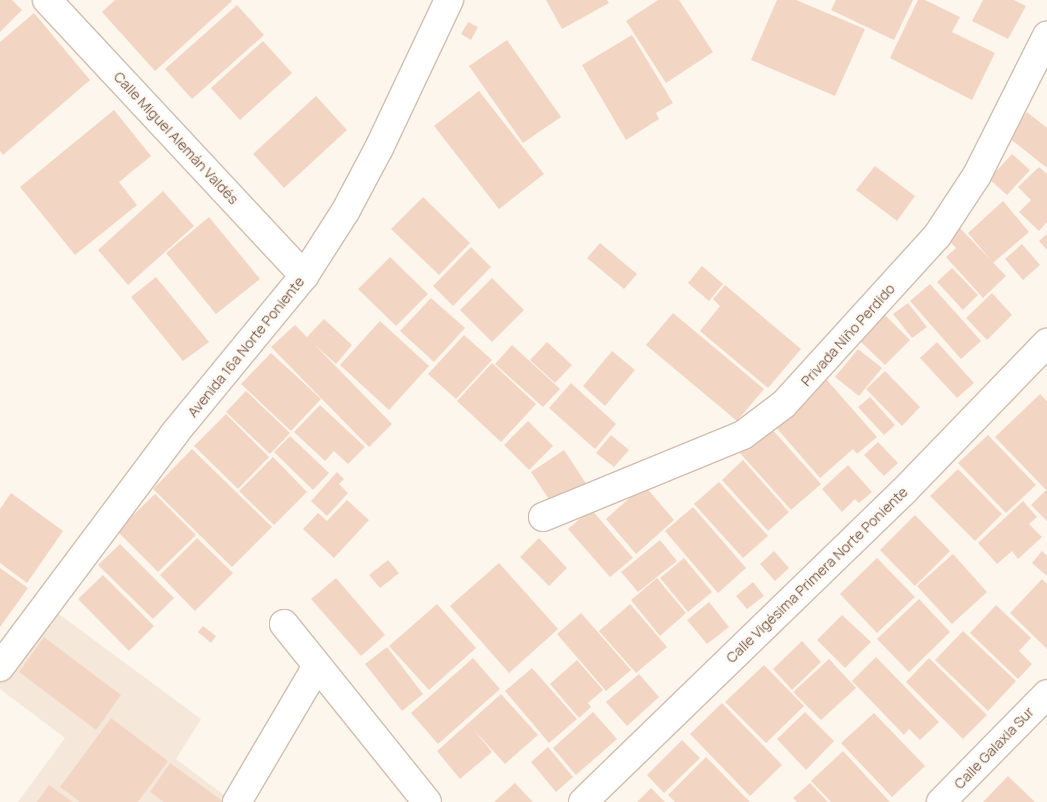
<!DOCTYPE html>
<meta charset="utf-8">
<style>
body{margin:0}
#map{position:relative;width:1047px;height:802px;overflow:hidden;background:#fdf6ec;font-family:Manrope,sans-serif}
div>[style]{position:absolute}
.residential>*{inset:0;background:#f5e8da}
.building>*{inset:0;background:#f3d5c3}
.roads{filter:drop-shadow(1px 0 #d1beb0) drop-shadow(-1px 0 #d1beb0) drop-shadow(0 1px #d1beb0) drop-shadow(0 -1px #d1beb0)}
.minor>*{height:28px;margin:-14px;padding:0 14px;transform-origin:14px;border-radius:14px;background:#fff}
span{translate:-50% -50%;white-space:nowrap;text-align:center;line-height:1.15;-webkit-text-stroke:5px #fffaf3;paint-order:stroke}
.street-label{font-size:14px;color:#7a5c4d}
</style>
<div id="map">
<div class="residential">
<div style="clip-path:polygon(52px 609px,201px 719px,176px 759px,228px 798px,225px 802px,18px 802px,65px 738px,0 689px,0 683px)"></div>
</div>
<div class="building">
<div style="clip-path:polygon(0 0,12px 0,22px 10px,0 32px)"></div>
<div style="clip-path:polygon(115px 0,231px 0,232px 1px,155px 71px,102px 12px)"></div>
<div style="clip-path:polygon(546px 0,607px 0,609px 3px,562px 29px)"></div>
<div style="clip-path:polygon(658px 0,679px 0,713px 52px,666px 83px,626px 21px)"></div>
<div style="clip-path:polygon(777px 0,796px 0,865px 29px,835px 96px,751px 60px)"></div>
<div style="clip-path:polygon(836px 0,913px 0,894px 40px,831px 10px)"></div>
<div style="clip-path:polygon(918px 0,925px 0,960px 17px,952px 32px,995px 53px,972px 100px,890px 58px)"></div>
<div style="clip-path:polygon(983px 0,1014px 0,1026px 6px,1008px 39px,972px 21px)"></div>
<div style="clip-path:polygon(237px 5px,264px 35px,192px 99px,165px 69px)"></div>
<div style="clip-path:polygon(34px 13px,90px 80px,3px 155px,0 151px,0 42px)"></div>
<div style="clip-path:polygon(468px 22px,478px 27px,471px 40px,461px 34px)"></div>
<div style="clip-path:polygon(632px 35px,673px 103px,656px 113px,659px 119px,626px 140px,582px 65px)"></div>
<div style="clip-path:polygon(507px 40px,561px 117px,523px 143px,469px 66px)"></div>
<div style="clip-path:polygon(263px 41px,292px 73px,240px 120px,211px 88px)"></div>
<div style="clip-path:polygon(479px 91px,544px 174px,499px 209px,434px 126px)"></div>
<div style="clip-path:polygon(316px 96px,347px 130px,284px 188px,253px 154px)"></div>
<div style="clip-path:polygon(114px 110px,151px 156px,119px 182px,137px 205px,75px 255px,20px 187px)"></div>
<div style="clip-path:polygon(1027px 112px,1047px 128px,1047px 168px,1008px 137px)"></div>
<div style="clip-path:polygon(1012px 154px,1030px 170px,1007px 195px,989px 179px)"></div>
<div style="clip-path:polygon(875px 166px,915px 196px,897px 221px,856px 190px)"></div>
<div style="clip-path:polygon(1039px 167px,1047px 174px,1047px 222px,1039px 231px,1019px 212px,1031px 200px,1018px 187px)"></div>
<div style="clip-path:polygon(163px 191px,194px 226px,128px 285px,98px 250px)"></div>
<div style="clip-path:polygon(423px 197px,470px 243px,439px 275px,391px 229px)"></div>
<div style="clip-path:polygon(1003px 201px,1029px 232px,993px 263px,968px 233px)"></div>
<div style="clip-path:polygon(209px 217px,260px 279px,216px 314px,166px 253px)"></div>
<div style="clip-path:polygon(960px 228px,1006px 276px,983px 298px,946px 257px,956px 248px,948px 239px)"></div>
<div style="clip-path:polygon(1047px 234px,1047px 250px,1039px 241px)"></div>
<div style="clip-path:polygon(600px 243px,637px 274px,624px 289px,587px 258px)"></div>
<div style="clip-path:polygon(1022px 244px,1040px 265px,1023px 280px,1005px 259px)"></div>
<div style="clip-path:polygon(471px 247px,491px 267px,453px 306px,433px 286px)"></div>
<div style="clip-path:polygon(390px 257px,428px 294px,396px 326px,358px 289px)"></div>
<div style="clip-path:polygon(702px 266px,723px 284px,709px 301px,688px 283px)"></div>
<div style="clip-path:polygon(952px 268px,978px 295px,963px 310px,937px 282px)"></div>
<div style="clip-path:polygon(156px 277px,209px 342px,183px 361px,131px 297px)"></div>
<div style="clip-path:polygon(492px 278px,524px 310px,492px 342px,460px 310px)"></div>
<div style="clip-path:polygon(930px 284px,981px 341px,961px 359px,910px 301px)"></div>
<div style="clip-path:polygon(725px 285px,801px 349px,768px 388px,700px 331px,720px 306px,713px 299px)"></div>
<div style="clip-path:polygon(992px 293px,1012px 315px,987px 340px,966px 318px)"></div>
<div style="clip-path:polygon(431px 298px,465px 328px,434px 362px,400px 331px)"></div>
<div style="clip-path:polygon(908px 303px,927px 327px,912px 338px,893px 314px)"></div>
<div style="clip-path:polygon(673px 313px,764px 389px,737px 421px,646px 345px)"></div>
<div style="clip-path:polygon(885px 315px,910px 340px,885px 365px,860px 341px)"></div>
<div style="clip-path:polygon(324px 319px,352px 345px,336px 364px,314px 344px,392px 424px,369px 447px,271px 347px,295px 325px,307px 337px)"></div>
<div style="clip-path:polygon(380px 321px,429px 366px,389px 410px,340px 365px)"></div>
<div style="clip-path:polygon(464px 335px,492px 360px,456px 399px,428px 374px)"></div>
<div style="clip-path:polygon(547px 342px,572px 365px,555px 383px,530px 360px)"></div>
<div style="clip-path:polygon(937px 342px,974px 383px,957px 398px,920px 358px)"></div>
<div style="clip-path:polygon(512px 345px,560px 389px,543px 407px,495px 364px)"></div>
<div style="clip-path:polygon(858px 349px,882px 368px,859px 396px,835px 377px)"></div>
<div style="clip-path:polygon(612px 351px,635px 370px,605px 406px,583px 386px)"></div>
<div style="clip-path:polygon(271px 353px,321px 399px,291px 431px,241px 384px)"></div>
<div style="clip-path:polygon(492px 363px,536px 404px,501px 442px,457px 401px)"></div>
<div style="clip-path:polygon(885px 371px,920px 407px,902px 426px,866px 389px)"></div>
<div style="clip-path:polygon(826px 379px,877px 437px,857px 454px,853px 449px,820px 478px,774px 425px)"></div>
<div style="clip-path:polygon(571px 383px,616px 424px,595px 449px,549px 408px)"></div>
<div style="clip-path:polygon(246px 391px,290px 433px,270px 454px,226px 412px)"></div>
<div style="clip-path:polygon(1040px 394px,1047px 401px,1047px 521px,1031px 505px,1046px 490px,995px 437px)"></div>
<div style="clip-path:polygon(870px 397px,895px 425px,884px 435px,858px 407px)"></div>
<div style="clip-path:polygon(320px 405px,365px 447px,348px 464px,334px 451px,325px 461px,294px 432px)"></div>
<div style="clip-path:polygon(226px 414px,269px 457px,238px 489px,194px 446px)"></div>
<div style="clip-path:polygon(528px 421px,553px 446px,529px 470px,504px 445px)"></div>
<div style="clip-path:polygon(770px 427px,821px 484px,791px 510px,740px 453px)"></div>
<div style="clip-path:polygon(611px 435px,629px 450px,614px 467px,596px 453px)"></div>
<div style="clip-path:polygon(988px 435px,1036px 485px,1006px 513px,958px 463px)"></div>
<div style="clip-path:polygon(290px 436px,329px 473px,313px 490px,274px 452px)"></div>
<div style="clip-path:polygon(878px 442px,898px 463px,884px 476px,864px 455px)"></div>
<div style="clip-path:polygon(192px 449px,272px 527px,232px 567px,153px 489px)"></div>
<div style="clip-path:polygon(564px 450px,589px 488px,556px 510px,531px 472px)"></div>
<div style="clip-path:polygon(273px 457px,307px 492px,274px 525px,239px 491px)"></div>
<div style="clip-path:polygon(743px 460px,789px 512px,768px 531px,722px 480px)"></div>
<div style="clip-path:polygon(848px 465px,872px 492px,859px 503px,855px 499px,842px 512px,822px 489px)"></div>
<div style="clip-path:polygon(958px 469px,1002px 514px,975px 541px,930px 496px)"></div>
<div style="clip-path:polygon(337px 472px,344px 479px,339px 484px,348px 493px,327px 516px,311px 501px)"></div>
<div style="clip-path:polygon(719px 482px,768px 536px,743px 558px,694px 504px)"></div>
<div style="clip-path:polygon(644px 485px,674px 520px,636px 554px,606px 519px)"></div>
<div style="clip-path:polygon(11px 493px,63px 531px,27px 583px,0 563px,0 509px)"></div>
<div style="clip-path:polygon(155px 494px,196px 535px,158px 572px,117px 531px)"></div>
<div style="clip-path:polygon(347px 500px,369px 520px,334px 558px,303px 529px,318px 513px,327px 521px)"></div>
<div style="clip-path:polygon(1023px 501px,1037px 517px,1029px 524px,1042px 537px,1018px 559px,1012px 551px,997px 564px,978px 543px)"></div>
<div style="clip-path:polygon(693px 507px,746px 568px,718px 593px,665px 531px)"></div>
<div style="clip-path:polygon(591px 509px,633px 558px,610px 577px,568px 529px)"></div>
<div style="clip-path:polygon(915px 515px,950px 551px,915px 586px,880px 550px)"></div>
<div style="clip-path:polygon(197px 538px,233px 573px,195px 611px,160px 575px)"></div>
<div style="clip-path:polygon(539px 538px,567px 568px,549px 586px,520px 557px)"></div>
<div style="clip-path:polygon(660px 540px,677px 561px,638px 592px,621px 572px)"></div>
<div style="clip-path:polygon(120px 544px,174px 598px,153px 619px,98px 565px)"></div>
<div style="clip-path:polygon(774px 551px,789px 568px,775px 581px,760px 564px)"></div>
<div style="clip-path:polygon(1042px 551px,1047px 556px,1047px 576px,1032px 563px)"></div>
<div style="clip-path:polygon(953px 554px,987px 592px,952px 624px,917px 586px)"></div>
<div style="clip-path:polygon(684px 558px,712px 592px,688px 612px,660px 578px)"></div>
<div style="clip-path:polygon(877px 558px,915px 597px,877px 633px,840px 594px)"></div>
<div style="clip-path:polygon(388px 560px,399px 573px,380px 588px,369px 575px)"></div>
<div style="clip-path:polygon(499px 563px,558px 629px,509px 673px,450px 606px)"></div>
<div style="clip-path:polygon(0 568px,28px 588px,0 627px)"></div>
<div style="clip-path:polygon(103px 575px,154px 626px,129px 651px,78px 599px)"></div>
<div style="clip-path:polygon(336px 578px,385px 635px,361px 656px,311px 599px)"></div>
<div style="clip-path:polygon(657px 578px,686px 613px,660px 636px,631px 600px)"></div>
<div style="clip-path:polygon(1042px 579px,1047px 584px,1047px 649px,1010px 613px)"></div>
<div style="clip-path:polygon(753px 582px,764px 596px,747px 609px,736px 596px)"></div>
<div style="clip-path:polygon(919px 599px,950px 632px,909px 672px,877px 639px)"></div>
<div style="clip-path:polygon(709px 602px,729px 627px,707px 644px,687px 620px)"></div>
<div style="clip-path:polygon(437px 604px,476px 648px,429px 690px,389px 646px)"></div>
<div style="clip-path:polygon(630px 604px,667px 647px,636px 673px,599px 631px)"></div>
<div style="clip-path:polygon(996px 605px,1031px 638px,1019px 651px,1032px 664px,1018px 679px,970px 633px)"></div>
<div style="clip-path:polygon(581px 613px,631px 670px,606px 691px,557px 634px)"></div>
<div style="clip-path:polygon(842px 615px,871px 642px,845px 668px,817px 640px)"></div>
<div style="clip-path:polygon(203px 626px,216px 636px,211px 643px,198px 632px)"></div>
<div style="clip-path:polygon(963px 631px,1016px 681px,988px 711px,935px 660px)"></div>
<div style="clip-path:polygon(44px 637px,121px 695px,96px 730px,19px 672px)"></div>
<div style="clip-path:polygon(802px 641px,821px 662px,792px 690px,773px 669px)"></div>
<div style="clip-path:polygon(387px 647px,423px 694px,402px 711px,365px 664px)"></div>
<div style="clip-path:polygon(876px 657px,939px 722px,920px 740px,909px 729px,904px 735px,852px 681px)"></div>
<div style="clip-path:polygon(473px 658px,500px 689px,438px 744px,411px 713px)"></div>
<div style="clip-path:polygon(929px 658px,987px 715px,963px 739px,906px 682px)"></div>
<div style="clip-path:polygon(829px 659px,856px 688px,821px 720px,793px 692px)"></div>
<div style="clip-path:polygon(577px 660px,603px 690px,588px 703px,591px 707px,579px 718px,550px 684px)"></div>
<div style="clip-path:polygon(764px 665px,804px 706px,766px 743px,725px 702px)"></div>
<div style="clip-path:polygon(532px 668px,577px 719px,549px 743px,505px 691px)"></div>
<div style="clip-path:polygon(639px 674px,659px 697px,627px 726px,606px 702px)"></div>
<div style="clip-path:polygon(501px 694px,538px 735px,505px 764px,473px 729px,492px 752px,460px 779px,437px 751px)"></div>
<div style="clip-path:polygon(722px 703px,782px 765px,750px 796px,690px 734px)"></div>
<div style="clip-path:polygon(593px 712px,617px 739px,576px 775px,553px 748px)"></div>
<div style="clip-path:polygon(805px 712px,834px 741px,806px 770px,777px 739px)"></div>
<div style="clip-path:polygon(874px 713px,925px 766px,892px 797px,841px 743px)"></div>
<div style="clip-path:polygon(111px 718px,168px 761px,138px 802px,80px 802px,60px 787px)"></div>
<div style="clip-path:polygon(682px 740px,700px 758px,664px 793px,647px 775px)"></div>
<div style="clip-path:polygon(548px 747px,573px 777px,556px 792px,531px 762px)"></div>
<div style="clip-path:polygon(843px 751px,890px 802px,831px 802px,811px 781px)"></div>
<div style="clip-path:polygon(706px 757px,750px 802px,675px 802px,668px 795px)"></div>
<div style="clip-path:polygon(170px 763px,224px 802px,164px 802px,150px 792px)"></div>
<div style="clip-path:polygon(1008px 776px,1035px 802px,983px 802px)"></div>
<div style="clip-path:polygon(515px 783px,533px 802px,494px 802px)"></div>
<div style="clip-path:polygon(810px 783px,828px 802px,797px 802px,793px 798px)"></div>
<div style="clip-path:polygon(49px 785px,60px 793px,73px 802px,37px 802px)"></div>
<div style="clip-path:polygon(651px 788px,665px 802px,637px 802px)"></div>
</div>
<div class="roads">
<div class="minor">
<div style="left:47px;top:0;width:377px;rotate:47deg"></div>
<div style="left:543px;top:517px;width:216px;rotate:-22.3deg"></div>
<div style="left:743px;top:435px;width:51px;rotate:-37.1deg"></div>
<div style="left:784px;top:404px;width:227px;rotate:-47.7deg"></div>
<div style="left:937px;top:236px;width:73px;rotate:-56.7deg"></div>
<div style="left:977px;top:175px;width:156px;rotate:-63.3deg"></div>
<div style="left:284px;top:624px;width:228px;rotate:51.2deg"></div>
<div style="left:0;top:667px;width:291px;rotate:-53.2deg"></div>
<div style="left:174px;top:434px;width:205px;rotate:-50.6deg"></div>
<div style="left:304px;top:276px;width:76px;rotate:-57.4deg"></div>
<div style="left:345px;top:212px;width:72px;rotate:-62deg"></div>
<div style="left:379px;top:148px;width:164px;rotate:-64.7deg"></div>
<div style="left:237px;top:802px;width:158px;rotate:-59.5deg"></div>
<div style="left:583px;top:802px;width:447px;rotate:-44.1deg"></div>
<div style="left:904px;top:491px;width:206px;rotate:-46deg"></div>
<div style="left:941px;top:802px;width:151px;rotate:-45.5deg"></div>
</div>
</div>
<div class="street-label">
<span style="left:176px;top:138px;rotate:47deg">Calle Miguel Alemán Valdés</span>
<span style="left:848px;top:335px;rotate:-48deg">Privada Niño Perdido</span>
<span style="left:246px;top:347px;rotate:-51deg">Avenida 16a Norte Poniente</span>
<span style="left:817px;top:575px;rotate:-44deg">Calle Vigésima Primera Norte Poniente</span>
<span style="left:994px;top:748px;rotate:-46deg">Calle Galaxia Sur</span>
</div>
</div>
